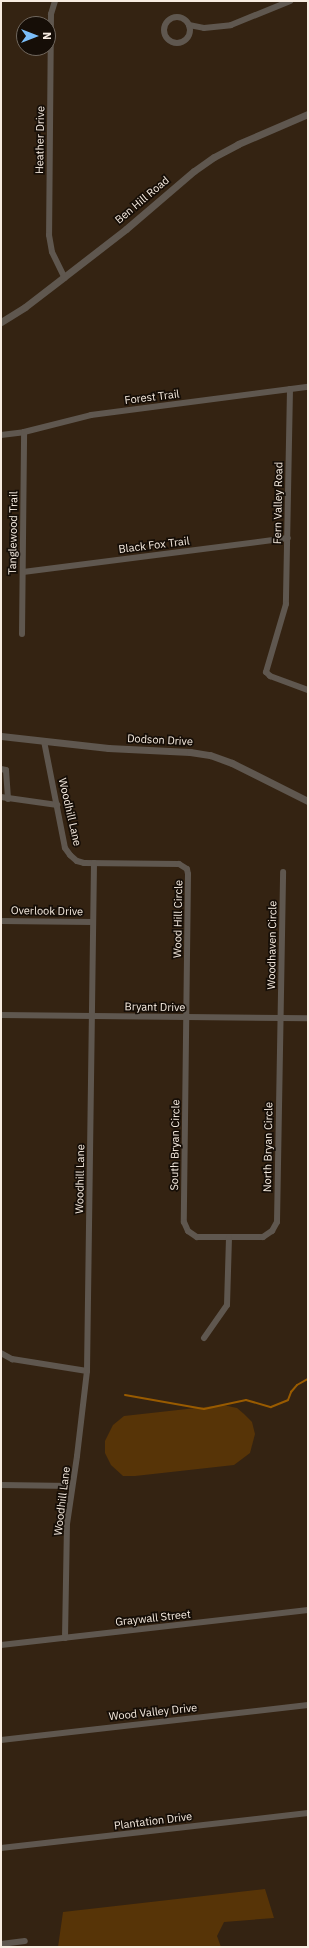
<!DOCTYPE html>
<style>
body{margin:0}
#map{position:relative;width:309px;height:1948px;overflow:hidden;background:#342312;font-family:"IBM Plex Sans",sans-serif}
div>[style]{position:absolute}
.green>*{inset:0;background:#573407}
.stream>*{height:2px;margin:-1px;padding:0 1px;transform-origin:1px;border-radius:1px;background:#995b00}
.minor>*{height:6px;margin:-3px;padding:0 3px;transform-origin:3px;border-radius:3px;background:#5f574f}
.minor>.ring{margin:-3px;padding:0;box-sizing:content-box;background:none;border:6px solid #5f574f;border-radius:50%}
.tertiary>*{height:7px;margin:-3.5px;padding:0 3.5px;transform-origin:3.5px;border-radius:3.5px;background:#5f574f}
span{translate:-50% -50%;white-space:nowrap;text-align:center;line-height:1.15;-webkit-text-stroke:3.5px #160e07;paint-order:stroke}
.street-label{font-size:11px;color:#f7ece1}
.frame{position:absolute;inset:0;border:2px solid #f7ece1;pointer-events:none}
.north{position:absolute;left:16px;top:16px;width:40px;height:40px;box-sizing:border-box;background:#160e07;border:1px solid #70675e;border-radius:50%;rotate:90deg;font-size:11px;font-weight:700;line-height:16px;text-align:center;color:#f7ece1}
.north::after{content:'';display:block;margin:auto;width:14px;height:18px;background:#7bbef9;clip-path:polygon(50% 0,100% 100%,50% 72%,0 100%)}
</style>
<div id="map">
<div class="green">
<div style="clip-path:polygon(223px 1405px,237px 1408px,244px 1414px,252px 1422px,255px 1434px,250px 1453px,234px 1465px,135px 1476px,123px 1476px,111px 1465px,105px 1453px,105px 1441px,113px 1425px,124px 1416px)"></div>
<div style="clip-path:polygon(265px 1889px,274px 1918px,224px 1922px,217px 1936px,221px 1947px,58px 1947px,63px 1912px)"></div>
</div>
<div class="stream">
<div style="left:125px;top:1395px;width:80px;rotate:10deg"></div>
<div style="left:204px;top:1409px;width:43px;rotate:-12.1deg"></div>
<div style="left:246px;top:1400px;width:26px;rotate:16deg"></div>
<div style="left:271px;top:1407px;width:18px;rotate:-22deg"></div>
<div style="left:288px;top:1400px;width:9px;rotate:-69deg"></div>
<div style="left:291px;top:1392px;width:9px;rotate:-49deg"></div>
<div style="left:297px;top:1385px;width:13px;rotate:-29deg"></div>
</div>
<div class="minor">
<div style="left:55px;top:1px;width:14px;rotate:107deg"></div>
<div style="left:51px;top:14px;width:221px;rotate:90.5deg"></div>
<div style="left:49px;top:235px;width:17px;rotate:80deg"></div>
<div style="left:52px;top:252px;width:28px;rotate:64deg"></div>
<div class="ring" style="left:164px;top:17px;width:20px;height:20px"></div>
<div style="left:189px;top:25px;width:15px;rotate:11deg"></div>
<div style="left:204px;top:28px;width:27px;rotate:-6deg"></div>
<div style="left:231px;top:25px;width:64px;rotate:-22.1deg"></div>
<div style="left:290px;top:389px;width:215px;rotate:91.1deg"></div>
<div style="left:286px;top:604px;width:71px;rotate:106.4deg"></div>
<div style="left:266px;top:672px;width:6px;rotate:45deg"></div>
<div style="left:270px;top:676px;width:40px;rotate:20.2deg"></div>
<div style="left:1px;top:435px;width:23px;rotate:-7deg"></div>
<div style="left:24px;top:432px;width:69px;rotate:-14.2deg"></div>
<div style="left:91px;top:415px;width:219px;rotate:-7.4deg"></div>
<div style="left:23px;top:572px;width:267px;rotate:-7.3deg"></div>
<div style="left:22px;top:634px;width:202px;rotate:-89.4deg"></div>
<div style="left:44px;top:741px;width:109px;rotate:78.9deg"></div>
<div style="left:65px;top:848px;width:9px;rotate:54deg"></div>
<div style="left:70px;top:855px;width:9px;rotate:41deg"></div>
<div style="left:77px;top:861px;width:7px;rotate:16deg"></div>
<div style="left:84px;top:863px;width:95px;rotate:0.6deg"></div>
<div style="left:179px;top:864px;width:9px;rotate:32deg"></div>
<div style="left:187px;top:869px;width:5px;rotate:79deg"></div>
<div style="left:188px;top:874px;width:348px;rotate:90.7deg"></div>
<div style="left:184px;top:1222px;width:10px;rotate:66deg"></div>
<div style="left:188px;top:1231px;width:11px;rotate:34deg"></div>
<div style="left:197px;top:1237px;width:66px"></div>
<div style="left:263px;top:1237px;width:11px;rotate:-34deg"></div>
<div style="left:272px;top:1231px;width:10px;rotate:-61deg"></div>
<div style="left:277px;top:1222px;width:350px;rotate:-89deg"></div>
<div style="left:1px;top:769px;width:5px;rotate:11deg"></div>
<div style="left:6px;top:770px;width:29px;rotate:86deg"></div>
<div style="left:1px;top:797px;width:57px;rotate:8.1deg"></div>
<div style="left:1px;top:921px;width:92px;rotate:0.6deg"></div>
<div style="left:1px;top:1015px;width:307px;rotate:0.6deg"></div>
<div style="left:204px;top:1338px;width:40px;rotate:-55.1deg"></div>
<div style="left:227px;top:1305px;width:67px;rotate:-88.3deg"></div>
<div style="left:1px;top:1353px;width:13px;rotate:29deg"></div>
<div style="left:12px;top:1359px;width:76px;rotate:9.1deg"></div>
<div style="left:1px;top:1485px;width:71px;rotate:0.8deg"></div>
<div style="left:65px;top:1638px;width:114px;rotate:-89deg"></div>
<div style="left:67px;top:1524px;width:69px;rotate:-81.6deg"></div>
<div style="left:77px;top:1456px;width:86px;rotate:-83.3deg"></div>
<div style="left:87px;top:1371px;width:508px;rotate:-89.21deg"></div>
<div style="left:1px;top:1645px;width:309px;rotate:-6.5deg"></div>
<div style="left:1px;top:1740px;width:309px;rotate:-6.5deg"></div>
<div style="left:1px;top:1848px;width:309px;rotate:-6.5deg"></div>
<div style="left:1px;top:1944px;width:24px;rotate:-7deg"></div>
</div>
<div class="tertiary">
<div style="left:1px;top:322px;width:28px;rotate:-32deg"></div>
<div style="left:25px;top:307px;width:49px;rotate:-37.6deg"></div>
<div style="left:64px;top:277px;width:78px;rotate:-37.7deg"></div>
<div style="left:126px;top:229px;width:89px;rotate:-40.5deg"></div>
<div style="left:194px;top:171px;width:24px;rotate:-35deg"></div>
<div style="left:214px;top:157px;width:27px;rotate:-28deg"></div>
<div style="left:238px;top:144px;width:76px;rotate:-23.2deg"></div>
<div style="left:1px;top:736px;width:108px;rotate:6.4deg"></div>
<div style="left:108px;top:748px;width:82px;rotate:2.8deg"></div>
<div style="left:190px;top:752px;width:20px;rotate:9deg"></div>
<div style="left:210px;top:755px;width:23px;rotate:20deg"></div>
<div style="left:232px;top:763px;width:85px;rotate:26.6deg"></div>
</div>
<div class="street-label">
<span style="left:40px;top:140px;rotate:-89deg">Heather Drive</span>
<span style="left:142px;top:200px;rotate:-40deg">Ben Hill Road</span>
<span style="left:152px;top:397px;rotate:-7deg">Forest Trail</span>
<span style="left:278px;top:503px;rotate:-89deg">Fern Valley Road</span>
<span style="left:13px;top:533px;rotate:-89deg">Tanglewood Trail</span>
<span style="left:154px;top:545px;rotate:-7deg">Black Fox Trail</span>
<span style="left:160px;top:740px;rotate:3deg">Dodson Drive</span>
<span style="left:70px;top:812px;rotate:77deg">Woodhill Lane</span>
<span style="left:47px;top:911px;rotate:1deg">Overlook Drive</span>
<span style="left:178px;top:919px;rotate:-89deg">Wood Hill Circle</span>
<span style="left:272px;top:945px;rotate:-89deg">Woodhaven Circle</span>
<span style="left:155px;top:1007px;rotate:1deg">Bryant Drive</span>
<span style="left:175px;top:1145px;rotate:-89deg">South Bryan Circle</span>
<span style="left:268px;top:1147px;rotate:-89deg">North Bryan Circle</span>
<span style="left:80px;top:1179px;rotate:-89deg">Woodhill Lane</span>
<span style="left:62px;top:1501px;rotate:-83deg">Woodhill Lane</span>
<span style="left:153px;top:1618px;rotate:-6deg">Graywall Street</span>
<span style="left:153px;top:1712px;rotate:-6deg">Wood Valley Drive</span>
<span style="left:153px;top:1821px;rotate:-7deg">Plantation Drive</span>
</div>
<div class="frame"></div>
<div class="north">N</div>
</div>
